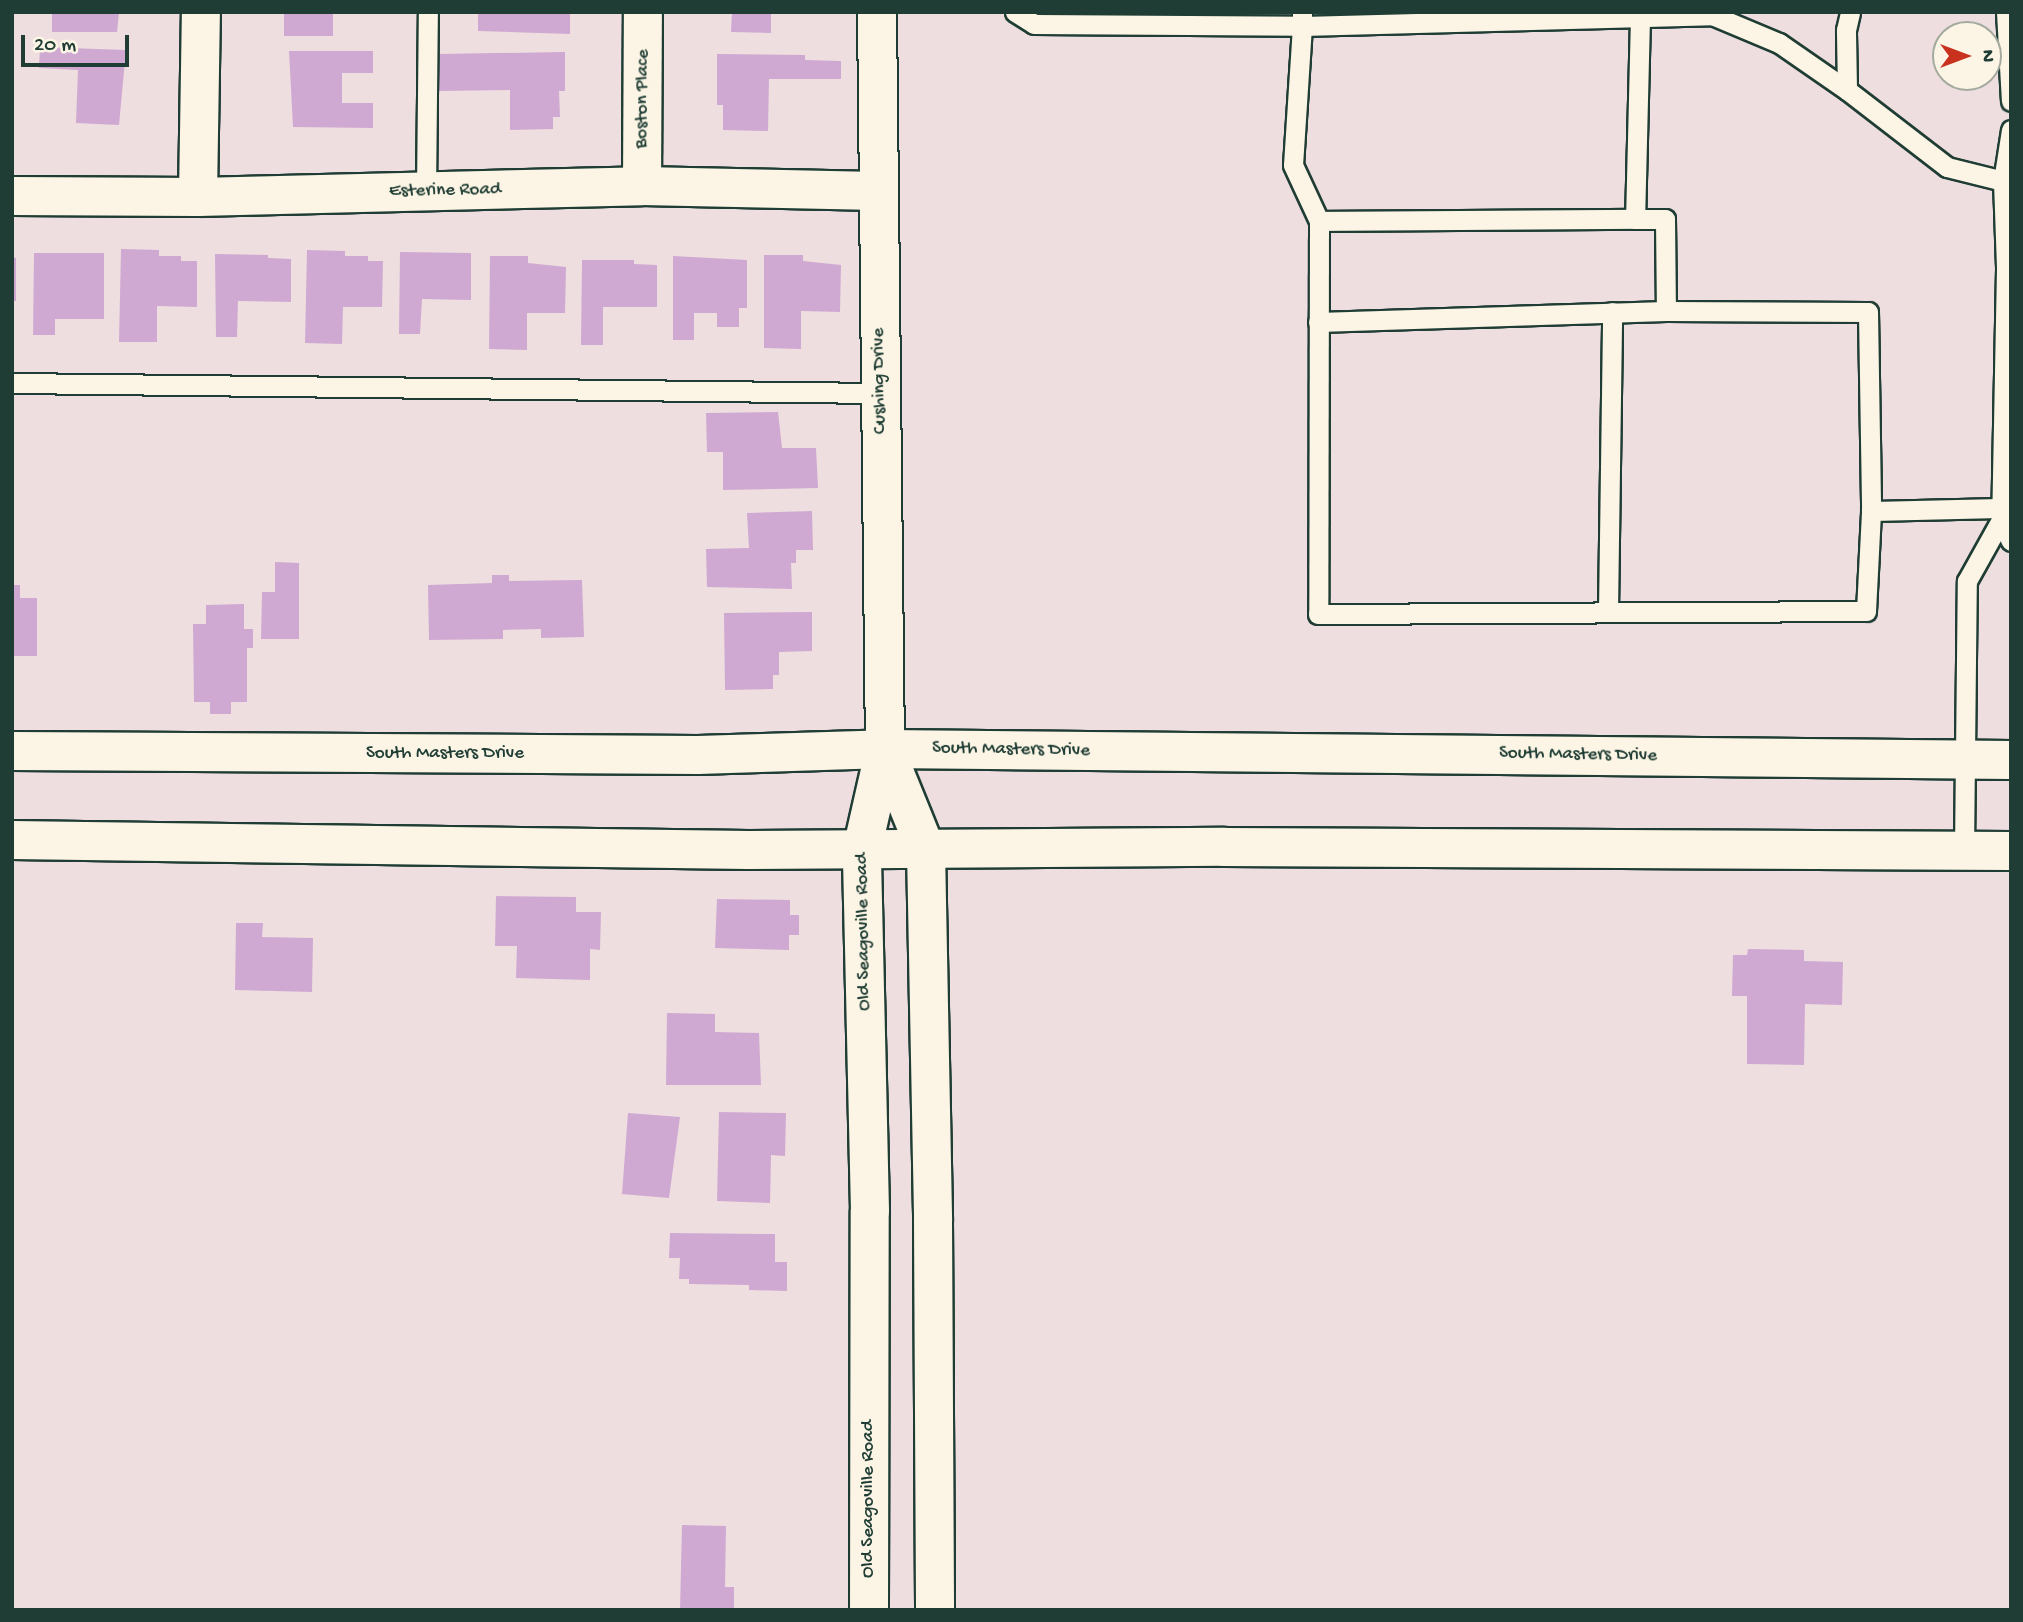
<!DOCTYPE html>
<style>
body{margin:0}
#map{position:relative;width:2023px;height:1622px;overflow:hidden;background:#eededf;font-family:"Gochi Hand",sans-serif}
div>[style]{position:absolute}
.building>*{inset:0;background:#cfa9d2}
.roads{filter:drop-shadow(2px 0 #1f3d34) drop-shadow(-2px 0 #1f3d34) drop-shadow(0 2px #1f3d34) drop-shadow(0 -2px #1f3d34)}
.service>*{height:19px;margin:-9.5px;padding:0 9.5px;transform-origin:9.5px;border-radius:9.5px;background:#fcf5e5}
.minor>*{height:38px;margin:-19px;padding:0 19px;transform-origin:19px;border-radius:19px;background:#fcf5e5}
.secondary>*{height:38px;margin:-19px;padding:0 19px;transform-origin:19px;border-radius:19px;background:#fcf5e5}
span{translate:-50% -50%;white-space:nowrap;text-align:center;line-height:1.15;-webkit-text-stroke:5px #fcf5e5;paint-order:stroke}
.street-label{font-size:19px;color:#1f3d34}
.frame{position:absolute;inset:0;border:14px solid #1f3d34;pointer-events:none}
.north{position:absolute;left:1932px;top:21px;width:70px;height:70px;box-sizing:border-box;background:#fcf5e5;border:2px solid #a4ab9e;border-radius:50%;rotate:90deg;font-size:19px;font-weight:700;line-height:28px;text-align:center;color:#1f3d34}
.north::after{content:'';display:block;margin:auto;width:24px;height:32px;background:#c8321e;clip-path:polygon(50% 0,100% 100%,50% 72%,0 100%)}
.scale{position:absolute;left:21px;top:35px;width:108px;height:32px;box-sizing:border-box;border:4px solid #1f3d34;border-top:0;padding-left:9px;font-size:21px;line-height:24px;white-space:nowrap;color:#1f3d34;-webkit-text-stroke:5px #fcf5e5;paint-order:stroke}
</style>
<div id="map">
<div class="building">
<div style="clip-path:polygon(52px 12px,119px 12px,117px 32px,52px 32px)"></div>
<div style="clip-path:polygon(284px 12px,333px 12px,333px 36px,284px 36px)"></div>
<div style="clip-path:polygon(478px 12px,570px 12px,570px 34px,478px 31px)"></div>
<div style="clip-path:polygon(732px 12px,771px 12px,771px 33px,731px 32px)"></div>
<div style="clip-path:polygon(40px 47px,126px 50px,119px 125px,76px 123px,78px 70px,39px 68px)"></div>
<div style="clip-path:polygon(289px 51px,373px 51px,373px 73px,342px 73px,342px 103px,373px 103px,373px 128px,293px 127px)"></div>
<div style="clip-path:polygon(565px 52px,565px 91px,559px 91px,560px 117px,553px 117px,553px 129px,510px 130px,510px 90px,439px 91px,439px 54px)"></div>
<div style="clip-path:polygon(717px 54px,805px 55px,805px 60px,841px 61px,841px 79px,769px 79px,768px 131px,723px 130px,723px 105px,717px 105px)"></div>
<div style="clip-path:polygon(121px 249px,159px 250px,159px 256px,181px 256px,181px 261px,197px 261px,197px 307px,157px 306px,157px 342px,119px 342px)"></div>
<div style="clip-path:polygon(307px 250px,345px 251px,345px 256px,368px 256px,368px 261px,383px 261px,382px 307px,343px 307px,342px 344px,305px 343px)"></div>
<div style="clip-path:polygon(400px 252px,471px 253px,471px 300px,422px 299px,420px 334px,399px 334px)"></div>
<div style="clip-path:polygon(34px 253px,104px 253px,104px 319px,55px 319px,55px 335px,33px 335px)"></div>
<div style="clip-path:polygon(215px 254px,268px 255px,268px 258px,291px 259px,291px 302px,238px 301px,237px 337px,216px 337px)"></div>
<div style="clip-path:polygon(764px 255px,803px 255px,803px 261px,841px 265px,840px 312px,801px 311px,801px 349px,764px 348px)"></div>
<div style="clip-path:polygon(490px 256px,528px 256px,528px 263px,566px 267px,565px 313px,527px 313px,527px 350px,489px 349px)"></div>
<div style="clip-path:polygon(673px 256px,747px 260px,747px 308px,739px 308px,739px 327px,717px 327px,717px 313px,694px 313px,694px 340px,673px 340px)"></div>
<div style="clip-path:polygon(12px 257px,16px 258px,16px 301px,12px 301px)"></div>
<div style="clip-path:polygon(582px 260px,634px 260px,634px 264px,657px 265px,657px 307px,603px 307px,603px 345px,581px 345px)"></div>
<div style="clip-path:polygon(778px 412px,782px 448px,816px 448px,818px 488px,723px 490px,723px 452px,707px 452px,706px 413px)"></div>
<div style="clip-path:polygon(812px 511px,813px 550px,796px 550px,796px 563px,791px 563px,792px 589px,707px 587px,706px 549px,749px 548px,747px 513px)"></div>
<div style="clip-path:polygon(275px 562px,299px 563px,299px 639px,261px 639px,262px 592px,275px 592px)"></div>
<div style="clip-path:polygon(492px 575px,509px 575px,509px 581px,582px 580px,584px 637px,541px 638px,541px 629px,503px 630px,503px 639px,429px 640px,428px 585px,492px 583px)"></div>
<div style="clip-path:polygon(12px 585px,20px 585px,20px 598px,37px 598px,37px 656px,12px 656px)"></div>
<div style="clip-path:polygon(244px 604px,244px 629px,253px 629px,253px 648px,247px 648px,247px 702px,231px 702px,231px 714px,210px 714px,210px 702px,194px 702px,193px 624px,206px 624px,206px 605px)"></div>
<div style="clip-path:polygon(812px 612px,812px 651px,779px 652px,779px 675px,773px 675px,773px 689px,725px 690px,724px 613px)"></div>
<div style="clip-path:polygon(496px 896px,576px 897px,576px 912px,601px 912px,600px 950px,590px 949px,590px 980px,516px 978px,517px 946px,495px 946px)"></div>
<div style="clip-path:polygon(717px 899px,790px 900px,790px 915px,799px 915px,799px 935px,789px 935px,789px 950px,715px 948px)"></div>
<div style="clip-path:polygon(236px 923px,263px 923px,262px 937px,313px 938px,312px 992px,235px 990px)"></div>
<div style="clip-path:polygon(1748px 949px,1804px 950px,1804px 961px,1843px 962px,1842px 1005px,1805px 1004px,1804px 1065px,1747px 1064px,1747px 996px,1732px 996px,1733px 955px,1747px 955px)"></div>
<div style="clip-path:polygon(667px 1013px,715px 1014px,715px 1032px,759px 1033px,761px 1085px,666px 1085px)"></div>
<div style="clip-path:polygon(719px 1112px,786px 1113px,785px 1156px,771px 1155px,770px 1203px,717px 1201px)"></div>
<div style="clip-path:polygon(628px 1113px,680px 1117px,669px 1198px,622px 1194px)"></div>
<div style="clip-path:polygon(670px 1233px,775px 1234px,775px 1262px,787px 1262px,787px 1291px,749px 1290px,749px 1285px,689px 1284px,689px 1279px,679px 1279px,680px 1258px,669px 1258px)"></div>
<div style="clip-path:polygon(682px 1525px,726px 1526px,725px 1587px,734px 1587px,734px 1610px,680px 1610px)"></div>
</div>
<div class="roads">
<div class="service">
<div style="left:1015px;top:12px;width:22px;rotate:32deg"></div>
<div style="left:1034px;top:24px;width:268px;rotate:0.4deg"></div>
<div style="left:1302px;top:26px;width:139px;rotate:93.7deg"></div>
<div style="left:1293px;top:165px;width:62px;rotate:65.1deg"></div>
<div style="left:1319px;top:221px;width:393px;rotate:90.1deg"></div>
<div style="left:1318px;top:614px;width:548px;rotate:-0.31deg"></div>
<div style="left:1866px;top:611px;width:100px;rotate:-87.1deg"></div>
<div style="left:1871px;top:511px;width:130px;rotate:-1.3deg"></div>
<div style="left:2006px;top:12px;width:89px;rotate:86.8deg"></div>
<div style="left:1302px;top:13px;width:13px;rotate:90deg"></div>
<div style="left:1302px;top:26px;width:410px;rotate:-1.5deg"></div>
<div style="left:1712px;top:15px;width:73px;rotate:22.7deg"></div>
<div style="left:1779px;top:43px;width:83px;rotate:34.7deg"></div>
<div style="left:1847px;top:90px;width:126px;rotate:37.6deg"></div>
<div style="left:1947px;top:167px;width:58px;rotate:14deg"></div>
<div style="left:2003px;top:181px;width:88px;rotate:88deg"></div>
<div style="left:2006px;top:269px;width:250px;rotate:91.1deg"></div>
<div style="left:1640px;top:17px;width:202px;rotate:91.4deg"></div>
<div style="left:1635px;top:219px;width:30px"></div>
<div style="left:1665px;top:219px;width:92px;rotate:89.4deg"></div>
<div style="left:1666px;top:311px;width:202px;rotate:0.3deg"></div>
<div style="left:1868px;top:312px;width:199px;rotate:89.1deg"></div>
<div style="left:1847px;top:90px;width:60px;rotate:-91deg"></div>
<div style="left:1846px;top:30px;width:18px;rotate:-77deg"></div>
<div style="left:2011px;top:130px;width:52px;rotate:98.9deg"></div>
<div style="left:2003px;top:181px;width:8px"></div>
<div style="left:426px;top:191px;width:179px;rotate:-89.4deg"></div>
<div style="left:1319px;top:221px;width:316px;rotate:-0.4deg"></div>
<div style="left:1318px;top:322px;width:348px;rotate:-1.8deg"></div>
<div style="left:12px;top:383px;width:868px;rotate:0.66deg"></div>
<div style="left:1608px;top:611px;width:299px;rotate:-89.2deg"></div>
<div style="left:1964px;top:851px;width:270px;rotate:-89.4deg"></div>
<div style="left:1967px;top:581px;width:70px;rotate:-60.9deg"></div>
<div style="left:2001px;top:520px;width:23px;rotate:65deg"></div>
</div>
<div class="minor">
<div style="left:877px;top:12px;width:737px;rotate:89.38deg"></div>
<div style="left:642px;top:186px;width:174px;rotate:-89.7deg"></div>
<div style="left:12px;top:196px;width:186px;rotate:0.3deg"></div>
<div style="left:198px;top:197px;width:444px;rotate:-1.4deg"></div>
<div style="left:642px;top:186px;width:235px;rotate:1.2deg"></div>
<div style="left:198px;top:197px;width:185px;rotate:-89.1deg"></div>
</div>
<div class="secondary">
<div style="left:885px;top:749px;width:109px;rotate:67.9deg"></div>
<div style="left:926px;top:850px;width:371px;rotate:88.9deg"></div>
<div style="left:933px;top:1221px;width:389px;rotate:89.7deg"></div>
<div style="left:12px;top:751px;width:686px;rotate:0.33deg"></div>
<div style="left:698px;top:755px;width:187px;rotate:-1.8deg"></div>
<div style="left:885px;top:749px;width:1126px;rotate:0.56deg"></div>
<div style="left:12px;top:840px;width:737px;rotate:0.78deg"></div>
<div style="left:749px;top:850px;width:475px;rotate:-0.4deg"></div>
<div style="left:1224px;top:847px;width:787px;rotate:0.29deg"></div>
<div style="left:869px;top:1610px;width:399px;rotate:-89.9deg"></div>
<div style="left:870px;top:1211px;width:361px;rotate:-91.3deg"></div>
<div style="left:862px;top:850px;width:104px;rotate:-77.2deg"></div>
</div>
</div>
<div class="street-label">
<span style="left:643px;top:99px;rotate:-89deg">Boston Place</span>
<span style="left:445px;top:191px;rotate:-1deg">Esterine Road</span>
<span style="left:880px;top:381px;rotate:-91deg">Cushing Drive</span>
<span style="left:1011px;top:750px;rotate:1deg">South Masters Drive</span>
<span style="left:445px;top:754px">South Masters Drive</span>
<span style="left:1578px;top:755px;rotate:1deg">South Masters Drive</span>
<span style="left:864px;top:932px;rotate:-91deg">Old Seagoville Road</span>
<span style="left:869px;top:1499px;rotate:-90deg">Old Seagoville Road</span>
</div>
<div class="frame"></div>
<div class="north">N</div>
<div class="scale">20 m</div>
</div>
